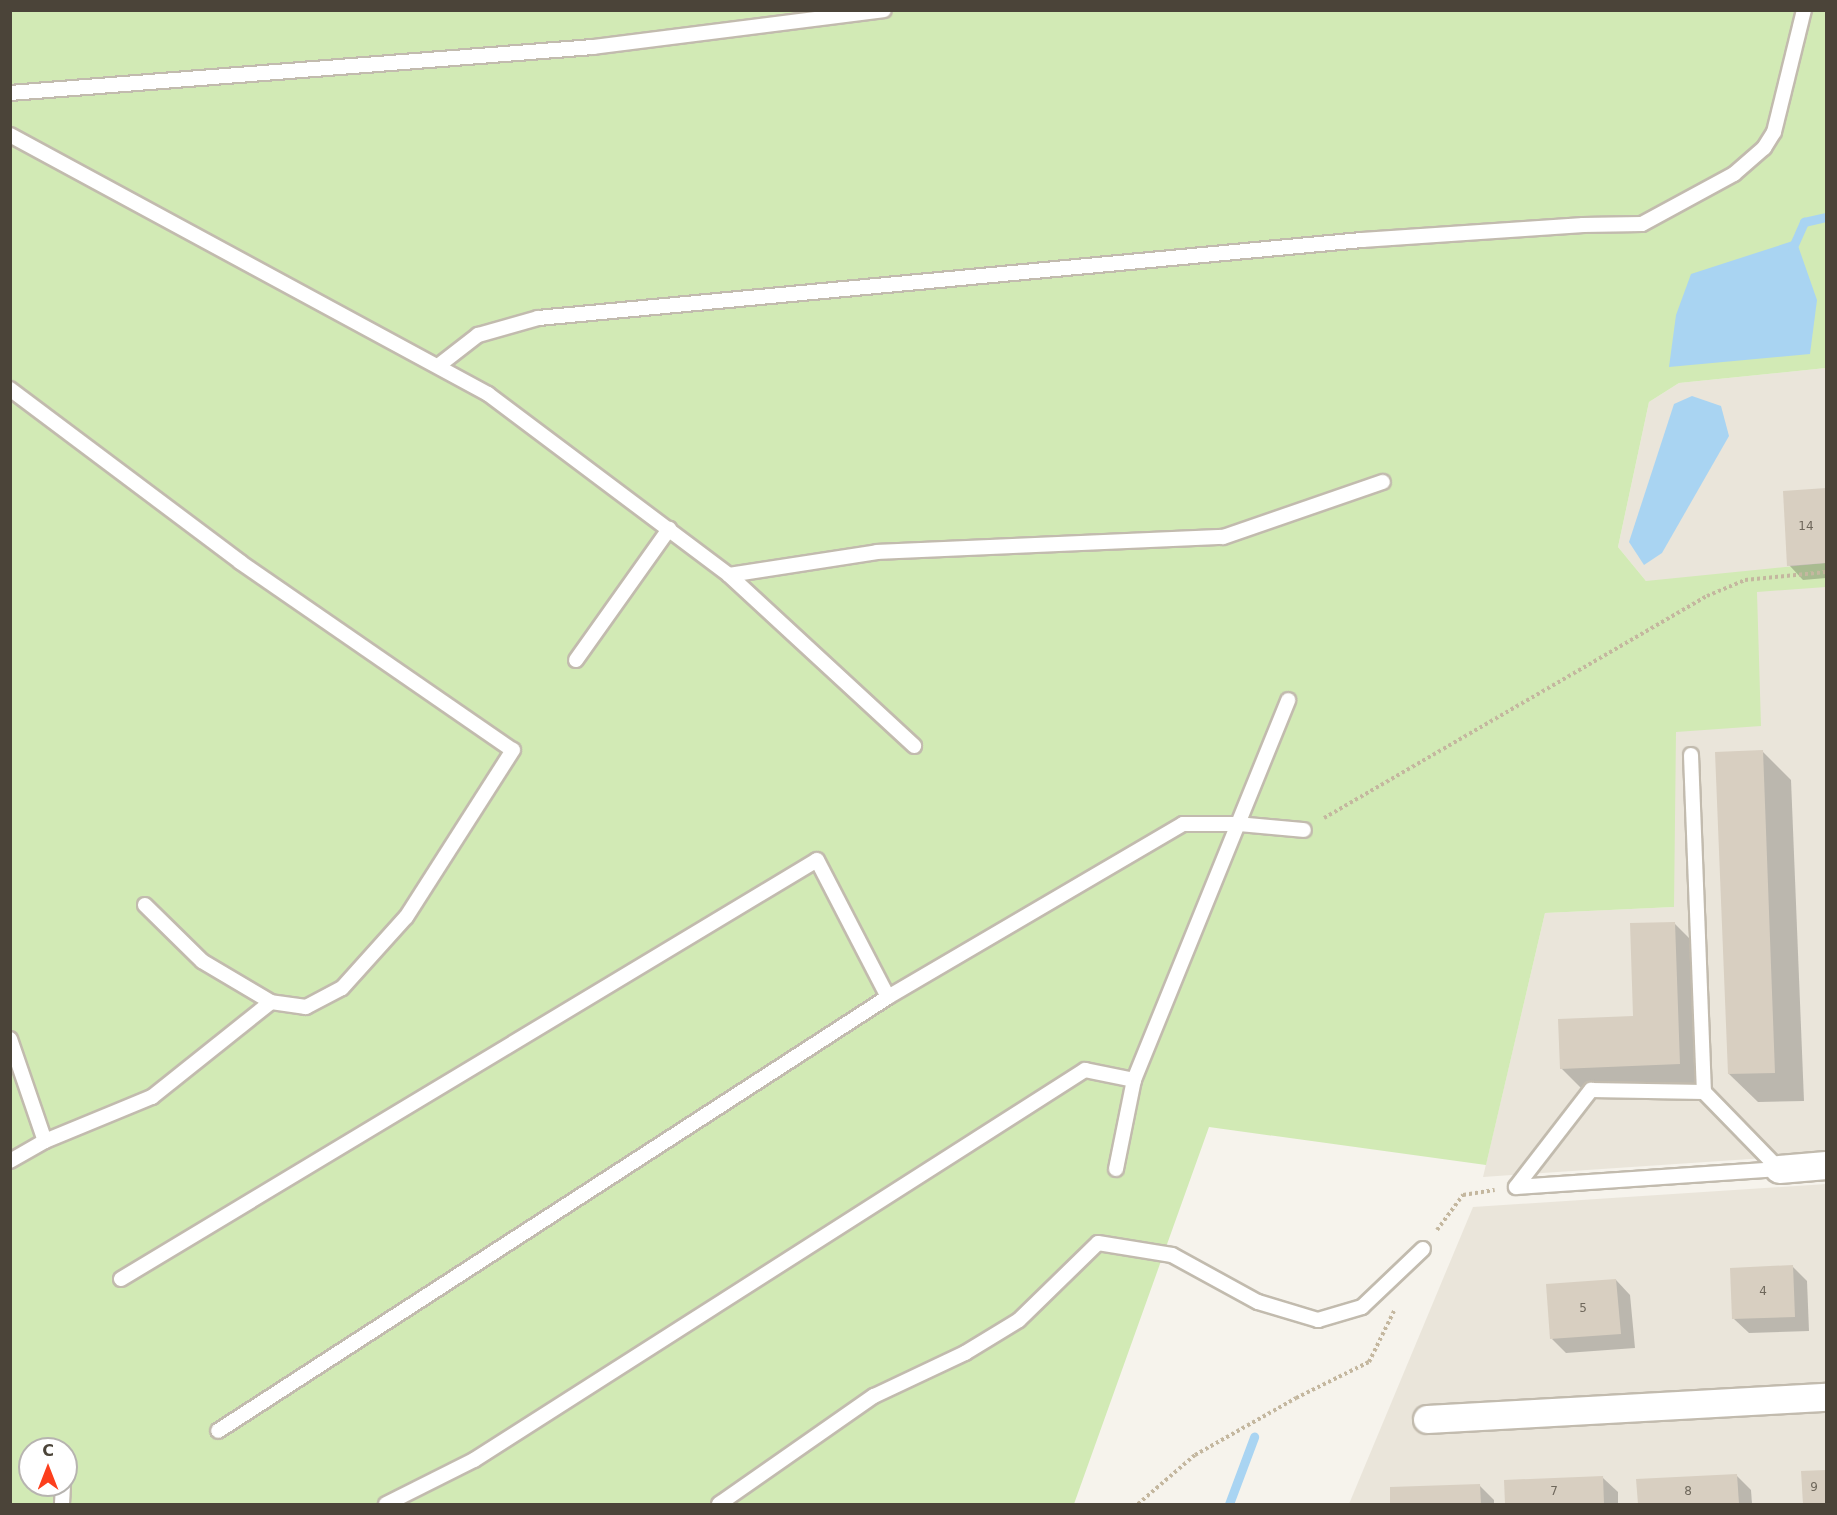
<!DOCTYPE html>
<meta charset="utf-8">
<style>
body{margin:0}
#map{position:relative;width:1837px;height:1515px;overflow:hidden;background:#f6f3ec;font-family:"DejaVu Sans",sans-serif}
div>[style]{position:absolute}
.residential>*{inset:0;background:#eae5da}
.green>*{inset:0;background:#d2eab5}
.water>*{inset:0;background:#a9d4f2}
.shadow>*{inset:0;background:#0003}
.stream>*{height:9px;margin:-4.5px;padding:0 4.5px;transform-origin:4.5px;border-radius:4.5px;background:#a9d4f2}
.building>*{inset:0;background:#d8cfc1}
.path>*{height:4px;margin-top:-2px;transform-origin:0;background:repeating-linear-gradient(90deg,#c4b79f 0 3px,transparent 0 6px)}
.roads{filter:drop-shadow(2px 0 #c2bbae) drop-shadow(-2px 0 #c2bbae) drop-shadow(0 2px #c2bbae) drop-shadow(0 -2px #c2bbae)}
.lane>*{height:14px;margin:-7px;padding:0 7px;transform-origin:7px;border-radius:7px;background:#fff}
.street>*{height:27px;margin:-13.5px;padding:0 13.5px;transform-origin:13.5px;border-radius:13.5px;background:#fff}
span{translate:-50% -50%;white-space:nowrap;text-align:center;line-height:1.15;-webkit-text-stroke:6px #fff;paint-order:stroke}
.number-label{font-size:12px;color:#6e675b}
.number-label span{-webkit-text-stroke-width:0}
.frame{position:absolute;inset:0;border:12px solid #4b4439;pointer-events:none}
.north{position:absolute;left:18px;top:1437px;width:60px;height:60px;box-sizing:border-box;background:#fff;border:2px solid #b7b4b0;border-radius:50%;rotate:0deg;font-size:16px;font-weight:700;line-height:24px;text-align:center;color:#4b4439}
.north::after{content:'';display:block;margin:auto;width:21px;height:27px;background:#fc3f1d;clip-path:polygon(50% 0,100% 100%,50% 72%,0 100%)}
</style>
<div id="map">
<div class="residential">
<div style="clip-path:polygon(1826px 368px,1826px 1154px,1483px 1177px,1545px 913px,1674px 907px,1646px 581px,1618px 547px,1649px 402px,1679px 383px)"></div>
<div style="clip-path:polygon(1826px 1184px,1826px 1504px,1349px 1504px,1473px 1207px)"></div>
</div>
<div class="green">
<div style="clip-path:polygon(evenodd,10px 11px,1826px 11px,1826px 368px,1679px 383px,1649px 402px,1618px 547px,1646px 581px,1826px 563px,1826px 587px,1757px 592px,1761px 726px,1676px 732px,1674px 907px,1545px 913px,1486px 1165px,1209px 1127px,1074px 1504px,11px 1504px,10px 11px,30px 1449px,66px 1449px,66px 1485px,30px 1485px,30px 1449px)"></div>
</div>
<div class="water">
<div style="clip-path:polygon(1796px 240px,1817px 300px,1810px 354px,1669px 367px,1676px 315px,1691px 274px)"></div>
<div style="clip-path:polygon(1692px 396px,1721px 406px,1729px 436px,1662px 553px,1644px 565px,1629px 542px,1674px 404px)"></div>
</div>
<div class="shadow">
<div style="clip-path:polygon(1826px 490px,1826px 578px,1803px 580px,1789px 565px,1784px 492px)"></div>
<div style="clip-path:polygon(1762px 751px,1791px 780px,1804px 1101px,1758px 1102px,1729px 1074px)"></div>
<div style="clip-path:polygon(1675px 924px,1697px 946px,1701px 1086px,1583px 1090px,1561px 1068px,1635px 1018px)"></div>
<div style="clip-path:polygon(1793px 1267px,1807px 1281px,1809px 1331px,1749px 1333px,1734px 1319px)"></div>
<div style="clip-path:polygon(1616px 1280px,1630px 1295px,1635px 1348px,1566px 1353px,1552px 1339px)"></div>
<div style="clip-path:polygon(1826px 1472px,1826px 1504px,1804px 1504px,1803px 1473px)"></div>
<div style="clip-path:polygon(1736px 1475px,1751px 1490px,1752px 1504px,1639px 1504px,1638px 1481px)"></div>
<div style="clip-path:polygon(1603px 1478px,1618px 1492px,1618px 1504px,1506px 1504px,1506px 1481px)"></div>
<div style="clip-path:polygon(1479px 1485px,1494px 1500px,1494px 1504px,1392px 1504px,1391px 1488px)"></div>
</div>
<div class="stream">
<div style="left:1792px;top:249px;width:30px;rotate:-66deg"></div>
<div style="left:1804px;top:222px;width:23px;rotate:-13deg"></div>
<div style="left:1229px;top:1504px;width:72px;rotate:-69.5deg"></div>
</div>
<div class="building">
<div style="clip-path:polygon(1826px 488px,1826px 563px,1787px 566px,1783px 491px)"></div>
<div style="clip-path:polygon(1763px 750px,1775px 1073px,1728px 1074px,1715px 752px)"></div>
<div style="clip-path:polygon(1675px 922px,1680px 1064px,1560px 1069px,1558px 1019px,1633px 1016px,1630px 923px)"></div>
<div style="clip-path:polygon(1793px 1265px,1795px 1317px,1732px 1319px,1730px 1268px)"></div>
<div style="clip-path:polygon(1616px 1279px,1621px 1334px,1550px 1339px,1546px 1284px)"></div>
<div style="clip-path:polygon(1826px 1470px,1826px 1504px,1803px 1504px,1801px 1471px)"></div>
<div style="clip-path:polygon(1737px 1474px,1739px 1504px,1638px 1504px,1636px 1479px)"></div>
<div style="clip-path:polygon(1603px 1476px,1604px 1504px,1505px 1504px,1504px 1480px)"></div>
<div style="clip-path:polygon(1480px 1484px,1481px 1504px,1390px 1504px,1390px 1487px)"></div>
</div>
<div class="path">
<div style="left:1324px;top:818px;width:443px;rotate:-30.1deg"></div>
<div style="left:1707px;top:596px;width:41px;rotate:-22.8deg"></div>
<div style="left:1745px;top:580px;width:81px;rotate:-5.6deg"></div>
<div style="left:1437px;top:1230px;width:44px;rotate:-53.4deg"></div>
<div style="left:1463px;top:1195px;width:32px;rotate:-9deg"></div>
<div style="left:1138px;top:1504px;width:75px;rotate:-40.7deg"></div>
<div style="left:1195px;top:1455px;width:116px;rotate:-29.4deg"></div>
<div style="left:1296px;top:1398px;width:81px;rotate:-26.3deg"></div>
<div style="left:1369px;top:1362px;width:57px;rotate:-63.9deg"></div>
</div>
<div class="roads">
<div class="lane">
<div style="left:10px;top:93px;width:585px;rotate:-4.51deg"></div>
<div style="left:593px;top:47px;width:293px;rotate:-7.2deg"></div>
<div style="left:10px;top:135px;width:544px;rotate:28.45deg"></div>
<div style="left:488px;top:394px;width:301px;rotate:36.9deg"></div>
<div style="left:729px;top:575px;width:252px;rotate:42.7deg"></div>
<div style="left:438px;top:366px;width:51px;rotate:-37.8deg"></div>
<div style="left:478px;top:335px;width:62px;rotate:-15.8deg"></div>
<div style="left:538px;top:318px;width:828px;rotate:-5.41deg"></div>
<div style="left:1362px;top:240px;width:222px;rotate:-3.9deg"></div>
<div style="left:1583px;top:225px;width:59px;rotate:-1deg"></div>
<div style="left:1642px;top:224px;width:105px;rotate:-28.5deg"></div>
<div style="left:1734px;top:174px;width:40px;rotate:-41deg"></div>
<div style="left:1764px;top:148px;width:19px;rotate:-58deg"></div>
<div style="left:1774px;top:132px;width:126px;rotate:-76.2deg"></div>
<div style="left:10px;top:389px;width:288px;rotate:36.9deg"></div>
<div style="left:240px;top:562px;width:331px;rotate:34.6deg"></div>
<div style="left:513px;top:750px;width:198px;rotate:122.6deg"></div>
<div style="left:406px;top:917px;width:96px;rotate:132deg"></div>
<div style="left:342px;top:988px;width:41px;rotate:152.2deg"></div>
<div style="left:306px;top:1007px;width:35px;rotate:-172deg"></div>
<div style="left:271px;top:1002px;width:80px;rotate:-149.3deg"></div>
<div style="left:202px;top:961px;width:80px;rotate:-135.5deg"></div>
<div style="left:729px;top:575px;width:150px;rotate:-8.8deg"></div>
<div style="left:877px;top:552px;width:346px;rotate:-2.5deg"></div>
<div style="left:1223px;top:537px;width:169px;rotate:-19deg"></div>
<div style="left:576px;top:660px;width:161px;rotate:-54.6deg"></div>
<div style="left:1691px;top:755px;width:337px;rotate:87.8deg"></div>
<div style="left:888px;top:997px;width:342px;rotate:-30.4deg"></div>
<div style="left:1183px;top:824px;width:55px"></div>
<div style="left:1238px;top:824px;width:66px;rotate:5.2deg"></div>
<div style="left:10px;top:1039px;width:108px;rotate:71.1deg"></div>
<div style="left:45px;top:1141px;width:116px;rotate:-22.4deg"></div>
<div style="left:152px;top:1097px;width:152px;rotate:-38.6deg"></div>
<div style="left:10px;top:1161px;width:40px;rotate:-29.7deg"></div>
<div style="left:1116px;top:1169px;width:91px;rotate:-78.6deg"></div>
<div style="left:1134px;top:1080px;width:410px;rotate:-67.9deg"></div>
<div style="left:1516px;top:1187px;width:123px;rotate:-52.3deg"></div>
<div style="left:1591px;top:1090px;width:113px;rotate:1deg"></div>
<div style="left:1704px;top:1092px;width:107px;rotate:45.8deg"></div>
<div style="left:1516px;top:1187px;width:264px;rotate:-3.9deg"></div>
<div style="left:121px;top:1279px;width:812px;rotate:-31.05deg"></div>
<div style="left:817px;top:860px;width:154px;rotate:62.6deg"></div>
<div style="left:888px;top:997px;width:798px;rotate:147.07deg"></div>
<div style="left:62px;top:1504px;width:19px;rotate:-87deg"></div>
<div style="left:386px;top:1504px;width:98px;rotate:-26.6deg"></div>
<div style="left:474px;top:1460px;width:725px;rotate:-32.55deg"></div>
<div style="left:1085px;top:1070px;width:50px;rotate:11.5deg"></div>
<div style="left:719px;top:1504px;width:189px;rotate:-34.9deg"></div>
<div style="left:874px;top:1396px;width:101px;rotate:-25.3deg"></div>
<div style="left:965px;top:1353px;width:63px;rotate:-31.4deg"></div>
<div style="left:1019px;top:1320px;width:110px;rotate:-44.3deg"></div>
<div style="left:1098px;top:1243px;width:75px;rotate:9.2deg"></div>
<div style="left:1172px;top:1255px;width:98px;rotate:28.7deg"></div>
<div style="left:1258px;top:1302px;width:63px;rotate:16.7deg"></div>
<div style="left:1318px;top:1320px;width:46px;rotate:-16.5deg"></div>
<div style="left:1362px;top:1307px;width:84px;rotate:-43.6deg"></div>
</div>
<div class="street">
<div style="left:1779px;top:1169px;width:47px;rotate:-4.9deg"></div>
<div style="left:1427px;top:1419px;width:400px;rotate:-3.2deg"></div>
</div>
</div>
<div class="number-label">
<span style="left:1806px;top:527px">14</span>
<span style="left:1763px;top:1292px">4</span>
<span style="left:1583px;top:1309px">5</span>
<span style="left:1814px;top:1488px">9</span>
<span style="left:1554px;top:1492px">7</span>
<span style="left:1688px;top:1492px">8</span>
</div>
<div class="frame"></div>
<div class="north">С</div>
</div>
